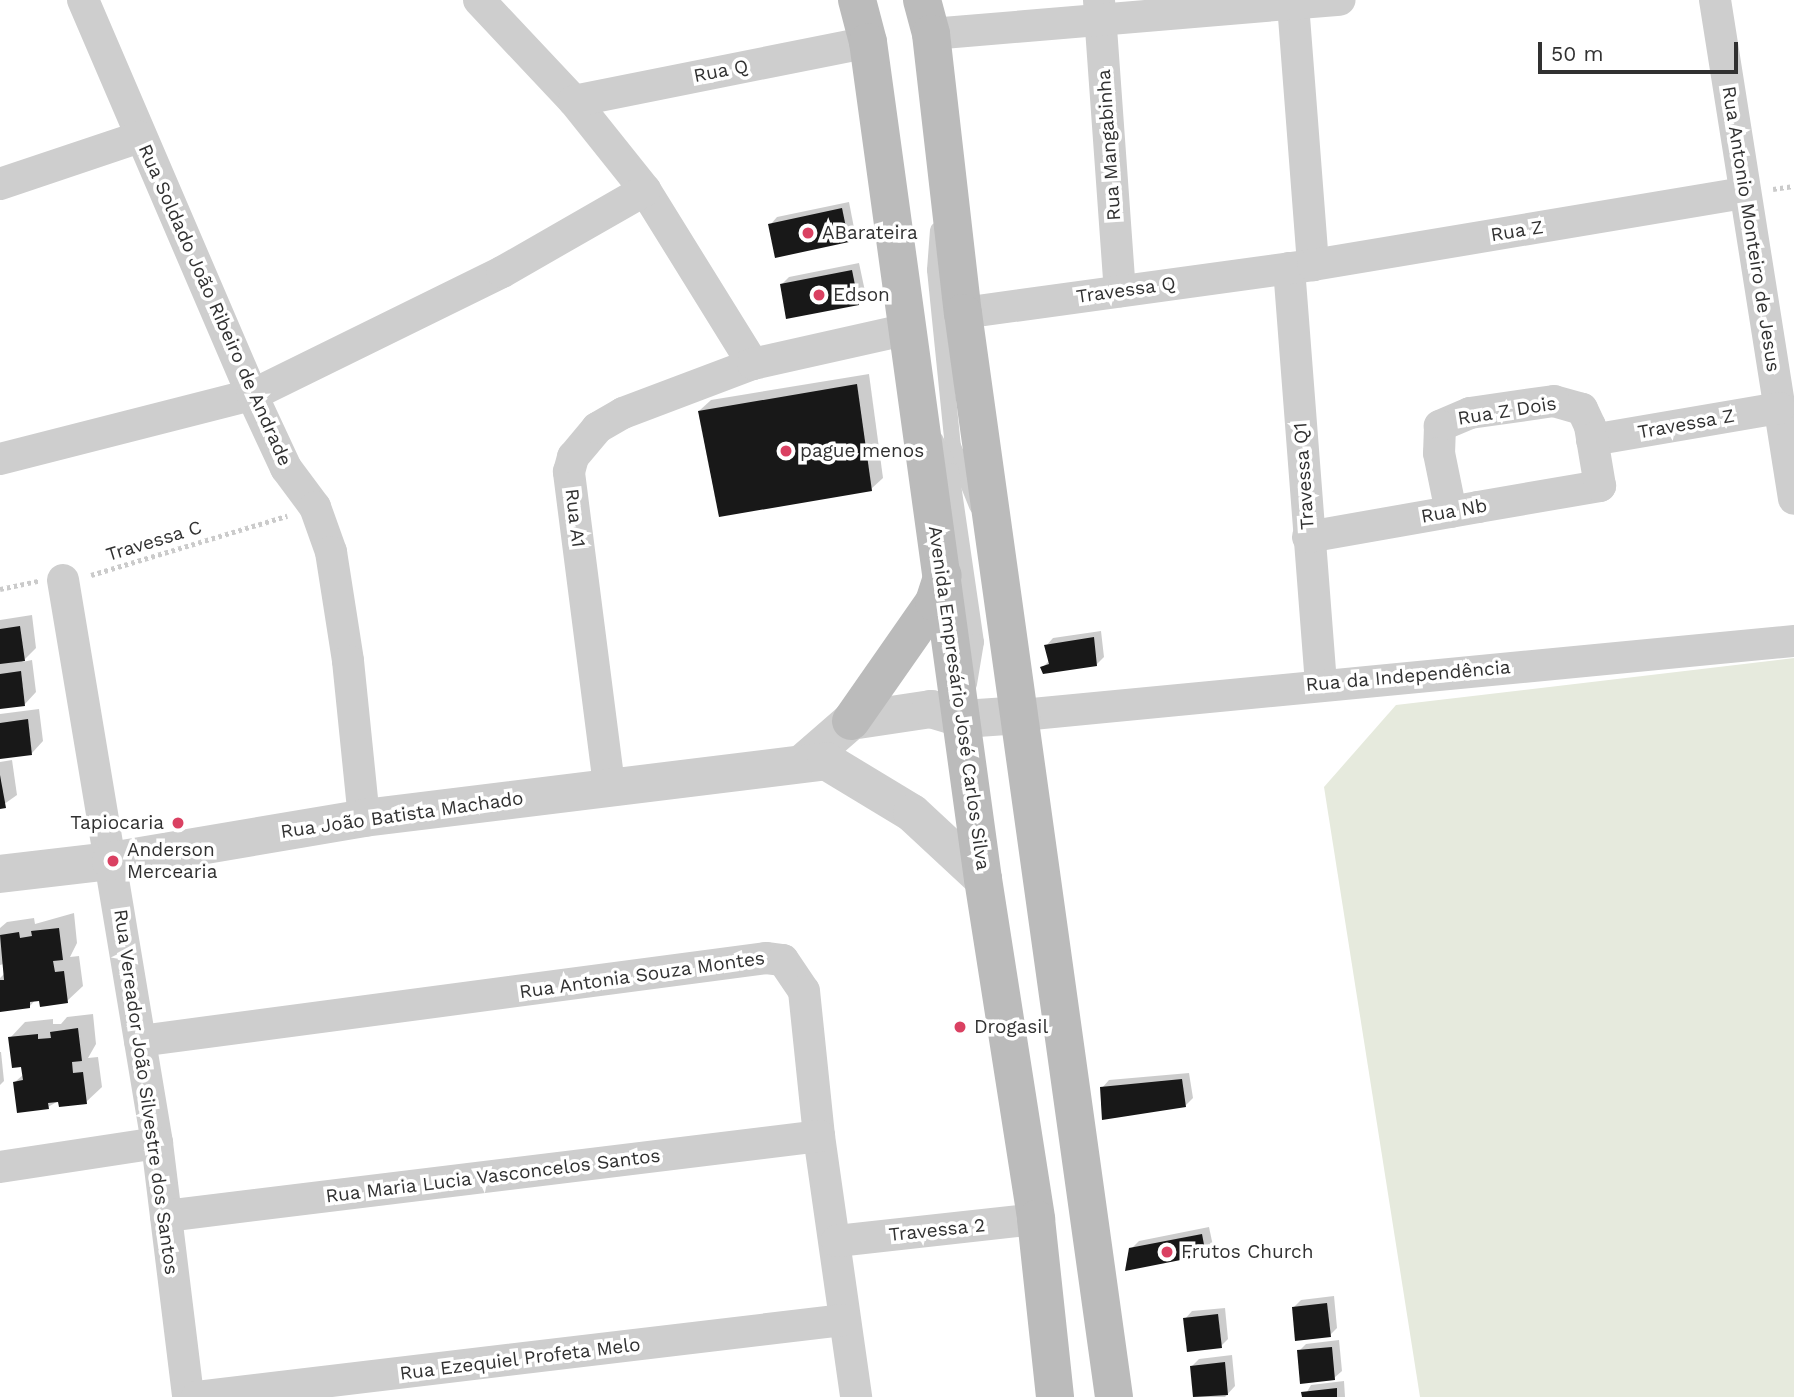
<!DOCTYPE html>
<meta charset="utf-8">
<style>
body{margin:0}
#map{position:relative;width:1794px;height:1397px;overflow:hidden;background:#fff;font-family:"Work Sans",sans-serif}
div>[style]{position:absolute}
.green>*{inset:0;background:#e6eadd}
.shadow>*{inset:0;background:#0003}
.building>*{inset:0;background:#181818}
.path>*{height:4.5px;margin-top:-2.25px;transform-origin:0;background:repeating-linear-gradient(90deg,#cbcbcb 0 3.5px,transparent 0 7px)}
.service>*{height:16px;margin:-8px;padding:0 8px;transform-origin:8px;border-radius:8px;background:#cecece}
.minor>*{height:32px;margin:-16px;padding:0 16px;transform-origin:16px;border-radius:16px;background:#cecece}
.tertiary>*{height:38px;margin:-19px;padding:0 19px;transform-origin:19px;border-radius:19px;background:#cecece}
.secondary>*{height:38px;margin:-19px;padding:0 19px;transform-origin:19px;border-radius:19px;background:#bbb}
.dots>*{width:19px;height:19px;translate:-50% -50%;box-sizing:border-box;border:4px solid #fff;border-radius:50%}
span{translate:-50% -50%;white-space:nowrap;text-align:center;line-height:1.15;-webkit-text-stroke:7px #fff;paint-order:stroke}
.street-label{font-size:19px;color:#313131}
.poi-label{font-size:19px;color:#313131}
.left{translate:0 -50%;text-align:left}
.right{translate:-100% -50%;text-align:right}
.scale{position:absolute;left:1538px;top:42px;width:200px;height:32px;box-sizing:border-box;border:4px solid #313131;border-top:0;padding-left:9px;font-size:21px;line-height:24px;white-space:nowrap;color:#313131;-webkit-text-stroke:5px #fff;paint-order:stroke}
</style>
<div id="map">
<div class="green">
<div style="clip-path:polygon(1794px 658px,1794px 1397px,1420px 1397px,1324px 787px,1396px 705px)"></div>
</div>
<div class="shadow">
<div style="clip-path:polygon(849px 202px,855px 233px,848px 241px,770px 225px,777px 217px)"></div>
<div style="clip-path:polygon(859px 263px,866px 296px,858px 303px,781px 285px,789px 277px)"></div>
<div style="clip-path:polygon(869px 374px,883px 478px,871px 489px,699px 411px,711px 400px)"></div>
<div style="clip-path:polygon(32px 615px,36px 648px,22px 662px,32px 660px,36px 692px,25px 704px,0 707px,0 620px)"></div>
<div style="clip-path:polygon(1101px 631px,1104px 657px,1096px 665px,1042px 668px,1050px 660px,1046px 646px,1053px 638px)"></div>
<div style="clip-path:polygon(39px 709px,43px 741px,32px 753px,0 757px,0 714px)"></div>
<div style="clip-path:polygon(12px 760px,17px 795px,0 807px,0 762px)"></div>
<div style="clip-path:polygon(74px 913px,77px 943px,70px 957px,79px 956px,83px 986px,67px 1001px,36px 999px,30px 1006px,0 1010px,0 978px,5px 973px,4px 964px,0 965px,0 928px,7px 922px,34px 918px,35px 924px)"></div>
<div style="clip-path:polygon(93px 1014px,96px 1044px,88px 1058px,98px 1057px,102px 1087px,86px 1102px,60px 1100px,48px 1107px,15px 1082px,24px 1074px,10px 1038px,25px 1022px,53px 1019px,53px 1024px,61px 1024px,67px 1017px)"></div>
<div style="clip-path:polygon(1px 1052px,4px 1081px,0 1085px,0 1052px)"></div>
<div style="clip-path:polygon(1189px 1073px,1193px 1098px,1185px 1106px,1102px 1088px,1109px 1080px)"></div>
<div style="clip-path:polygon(1209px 1227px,1213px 1246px,1205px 1254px,1131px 1249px,1139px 1241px)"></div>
<div style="clip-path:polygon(1334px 1296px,1337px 1328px,1330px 1335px,1294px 1307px,1301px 1300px)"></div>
<div style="clip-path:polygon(1225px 1308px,1228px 1339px,1221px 1346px,1185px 1319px,1192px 1311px)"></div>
<div style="clip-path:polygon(1339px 1340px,1342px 1371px,1334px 1378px,1299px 1351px,1306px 1344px)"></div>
<div style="clip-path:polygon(1232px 1355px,1235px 1386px,1225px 1397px,1236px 1397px,1194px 1397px,1192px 1366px,1199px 1359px)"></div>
<div style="clip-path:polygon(1344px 1381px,1345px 1397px,1304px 1397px,1311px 1385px)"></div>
</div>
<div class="building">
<div style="clip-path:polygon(842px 208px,849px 242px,775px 258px,768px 224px)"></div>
<div style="clip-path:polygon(852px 270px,859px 305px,786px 319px,780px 284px)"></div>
<div style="clip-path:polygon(857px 384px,872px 491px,719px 517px,698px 411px)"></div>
<div style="clip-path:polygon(20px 626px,25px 661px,0 664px,0 629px)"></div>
<div style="clip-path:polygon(1094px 637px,1097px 666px,1043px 674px,1040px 667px,1049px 664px,1044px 645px)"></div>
<div style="clip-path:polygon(21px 671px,25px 706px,0 709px,0 674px)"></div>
<div style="clip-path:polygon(28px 719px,32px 755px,0 759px,0 723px)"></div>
<div style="clip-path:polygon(0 775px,6px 808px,0 809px)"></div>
<div style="clip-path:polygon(59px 928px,63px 960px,53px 961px,55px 972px,64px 971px,68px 1003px,40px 1007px,39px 1001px,30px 1002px,30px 1008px,0 1012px,0 980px,4px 980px,0 935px,19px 932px,20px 938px,32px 936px,31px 931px)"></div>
<div style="clip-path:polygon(78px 1028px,82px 1061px,72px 1062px,73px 1073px,83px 1072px,87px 1104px,59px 1107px,58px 1102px,48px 1103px,49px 1109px,17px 1113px,13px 1082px,23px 1080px,21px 1067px,12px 1068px,8px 1037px,38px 1034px,38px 1039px,51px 1038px,50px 1032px)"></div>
<div style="clip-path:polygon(1182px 1079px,1186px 1107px,1102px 1120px,1100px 1087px)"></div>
<div style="clip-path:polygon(1202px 1234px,1206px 1255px,1125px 1271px,1129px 1248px)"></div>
<div style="clip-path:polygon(1327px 1303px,1331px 1337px,1295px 1341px,1292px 1307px)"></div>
<div style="clip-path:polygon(1218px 1314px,1222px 1348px,1187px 1352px,1183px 1318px)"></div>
<div style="clip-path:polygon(1332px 1347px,1335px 1380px,1300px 1384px,1297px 1350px)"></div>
<div style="clip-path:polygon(1225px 1362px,1228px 1395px,1193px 1397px,1190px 1366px)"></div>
<div style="clip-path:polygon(1337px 1388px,1337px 1397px,1302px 1397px,1301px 1392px)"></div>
</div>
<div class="path">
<div style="left:1773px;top:189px;width:21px;rotate:-8deg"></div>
<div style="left:91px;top:575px;width:205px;rotate:-16.8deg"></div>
<div style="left:0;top:589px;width:39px;rotate:-12deg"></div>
</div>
<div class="service">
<div style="left:938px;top:230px;width:40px;rotate:94.3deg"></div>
<div style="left:935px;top:270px;width:177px;rotate:84.2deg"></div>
<div style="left:953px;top:446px;width:65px;rotate:68.2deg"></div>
<div style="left:935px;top:439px;width:36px;rotate:63deg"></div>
<div style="left:951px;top:471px;width:173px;rotate:81.7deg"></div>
<div style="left:976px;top:642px;width:43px;rotate:99.5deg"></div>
</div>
<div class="minor">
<div style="left:83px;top:0;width:430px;rotate:66.8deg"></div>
<div style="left:252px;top:395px;width:81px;rotate:65deg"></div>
<div style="left:286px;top:468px;width:49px;rotate:53.4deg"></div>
<div style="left:315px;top:507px;width:48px;rotate:70.4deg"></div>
<div style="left:331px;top:552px;width:110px;rotate:81.1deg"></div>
<div style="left:348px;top:661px;width:158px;rotate:84.2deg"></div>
<div style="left:479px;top:0;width:139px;rotate:46.8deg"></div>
<div style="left:574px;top:101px;width:114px;rotate:51.4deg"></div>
<div style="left:645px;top:190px;width:205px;rotate:58.2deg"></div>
<div style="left:1099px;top:0;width:292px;rotate:85.9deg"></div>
<div style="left:1715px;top:0;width:505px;rotate:81deg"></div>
<div style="left:1293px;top:4px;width:262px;rotate:85.6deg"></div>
<div style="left:931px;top:34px;width:410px;rotate:-4.8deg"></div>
<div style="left:574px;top:101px;width:300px;rotate:-11.3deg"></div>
<div style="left:0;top:184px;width:148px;rotate:-18.6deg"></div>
<div style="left:1289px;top:268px;width:417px;rotate:85.6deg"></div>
<div style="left:963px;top:313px;width:353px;rotate:-7.8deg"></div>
<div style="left:1313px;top:265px;width:438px;rotate:-9.5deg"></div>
<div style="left:1592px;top:440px;width:190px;rotate:-9.7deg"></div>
<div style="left:0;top:459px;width:260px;rotate:-14.3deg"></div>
<div style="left:252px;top:395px;width:279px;rotate:-26.2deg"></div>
<div style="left:502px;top:272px;width:165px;rotate:-29.8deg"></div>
<div style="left:1308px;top:537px;width:173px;rotate:-10deg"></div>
<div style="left:1478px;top:507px;width:124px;rotate:-9.8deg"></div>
<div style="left:1600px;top:486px;width:61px;rotate:-99.5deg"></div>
<div style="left:1590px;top:426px;width:19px;rotate:-115deg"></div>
<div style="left:1582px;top:409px;width:29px;rotate:-164deg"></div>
<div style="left:1554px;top:401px;width:85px;rotate:171.9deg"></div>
<div style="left:1470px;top:413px;width:33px;rotate:157deg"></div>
<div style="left:1440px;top:426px;width:27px;rotate:92deg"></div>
<div style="left:1439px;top:453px;width:60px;rotate:78.5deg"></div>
<div style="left:63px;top:580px;width:571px;rotate:80.52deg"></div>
<div style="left:157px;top:1143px;width:256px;rotate:83deg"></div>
<div style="left:1022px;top:715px;width:776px;rotate:-5.48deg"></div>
<div style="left:609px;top:785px;width:316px;rotate:-97.3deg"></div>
<div style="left:569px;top:472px;width:16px;rotate:-75deg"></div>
<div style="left:573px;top:457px;width:38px;rotate:-50deg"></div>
<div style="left:597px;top:428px;width:30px;rotate:-30deg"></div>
<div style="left:623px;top:413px;width:139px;rotate:-20.7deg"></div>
<div style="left:753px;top:364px;width:159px;rotate:-12.7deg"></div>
<div style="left:140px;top:1041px;width:631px;rotate:-7.55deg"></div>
<div style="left:766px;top:958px;width:17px;rotate:7deg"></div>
<div style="left:783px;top:960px;width:37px;rotate:56deg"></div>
<div style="left:804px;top:991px;width:146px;rotate:84.1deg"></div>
<div style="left:819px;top:1136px;width:264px;rotate:81.9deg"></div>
<div style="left:0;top:1167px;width:159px;rotate:-8.7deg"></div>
<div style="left:166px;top:1216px;width:658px;rotate:-6.98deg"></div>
<div style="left:837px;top:1241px;width:200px;rotate:-6.3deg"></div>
<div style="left:197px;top:1397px;width:652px;rotate:-6.79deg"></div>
</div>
<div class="tertiary">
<div style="left:805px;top:761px;width:61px;rotate:-41deg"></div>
<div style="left:851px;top:721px;width:81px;rotate:-8.5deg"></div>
<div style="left:931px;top:709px;width:34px;rotate:17deg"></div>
<div style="left:963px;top:719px;width:59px;rotate:-3.9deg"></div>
<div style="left:0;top:874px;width:112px;rotate:-6.7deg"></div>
<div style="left:111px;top:861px;width:257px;rotate:-9.6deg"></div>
<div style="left:364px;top:818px;width:466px;rotate:-7deg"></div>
<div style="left:826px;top:761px;width:100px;rotate:31.2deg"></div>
<div style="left:912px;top:813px;width:97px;rotate:42.9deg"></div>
</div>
<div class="secondary">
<div style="left:857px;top:0;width:43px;rotate:75.3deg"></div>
<div style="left:868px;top:42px;width:845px;rotate:82.18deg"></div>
<div style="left:983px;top:879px;width:344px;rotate:81.1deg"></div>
<div style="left:1036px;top:1219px;width:179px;rotate:83.9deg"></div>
<div style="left:922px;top:0;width:35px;rotate:75deg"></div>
<div style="left:931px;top:34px;width:281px;rotate:83.5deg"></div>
<div style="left:963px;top:313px;width:1094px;rotate:82.07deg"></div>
<div style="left:851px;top:721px;width:145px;rotate:-55.1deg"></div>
<div style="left:934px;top:602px;width:28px;rotate:-72deg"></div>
</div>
<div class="dots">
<div style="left:808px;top:233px;background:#da4162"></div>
<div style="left:819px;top:295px;background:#da4162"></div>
<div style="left:786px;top:451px;background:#da4162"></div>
<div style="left:178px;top:823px;background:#da4162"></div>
<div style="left:113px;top:861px;background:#da4162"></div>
<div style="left:960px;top:1027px;background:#da4162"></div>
<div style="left:1167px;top:1252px;background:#da4162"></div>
</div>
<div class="street-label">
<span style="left:721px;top:71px;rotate:-11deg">Rua Q</span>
<span style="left:1109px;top:145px;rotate:-94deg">Rua Mangabinha</span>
<span style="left:1751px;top:229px;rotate:81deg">Rua Antonio Monteiro de Jesus</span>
<span style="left:1517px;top:231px;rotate:-9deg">Rua Z</span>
<span style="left:1126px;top:290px;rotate:-8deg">Travessa Q</span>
<span style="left:215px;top:305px;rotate:66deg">Rua Soldado João Ribeiro de Andrade</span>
<span style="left:1507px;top:411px;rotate:-9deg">Rua Z Dois</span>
<span style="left:1686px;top:424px;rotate:-10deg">Travessa Z</span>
<span style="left:1304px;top:476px;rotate:-94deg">Travessa Q1</span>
<span style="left:1454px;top:511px;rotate:-10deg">Rua Nb</span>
<span style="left:575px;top:518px;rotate:83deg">Rua A1</span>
<span style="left:154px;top:541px;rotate:-17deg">Travessa C</span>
<span style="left:1408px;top:676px;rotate:-5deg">Rua da Independência</span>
<span style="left:959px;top:698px;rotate:82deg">Avenida Empresário José Carlos Silva</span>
<span style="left:402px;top:815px;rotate:-8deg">Rua João Batista Machado</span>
<span style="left:642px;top:975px;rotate:-8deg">Rua Antonia Souza Montes</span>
<span style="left:146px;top:1092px;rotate:82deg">Rua Vereador João Silvestre dos Santos</span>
<span style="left:493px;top:1176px;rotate:-7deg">Rua Maria Lucia Vasconcelos Santos</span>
<span style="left:937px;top:1230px;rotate:-6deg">Travessa 2</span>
<span style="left:520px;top:1359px;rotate:-7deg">Rua Ezequiel Profeta Melo</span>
</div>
<div class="poi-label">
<span class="left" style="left:822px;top:233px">ABarateira</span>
<span class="left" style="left:833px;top:295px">Edson</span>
<span class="left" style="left:800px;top:451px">pague menos</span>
<span class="right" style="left:164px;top:823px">Tapiocaria</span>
<span class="left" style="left:127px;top:861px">Anderson<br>Mercearia</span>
<span class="left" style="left:974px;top:1027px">Drogasil</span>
<span class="left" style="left:1181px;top:1252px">Frutos Church</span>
</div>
<div class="scale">50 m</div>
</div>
